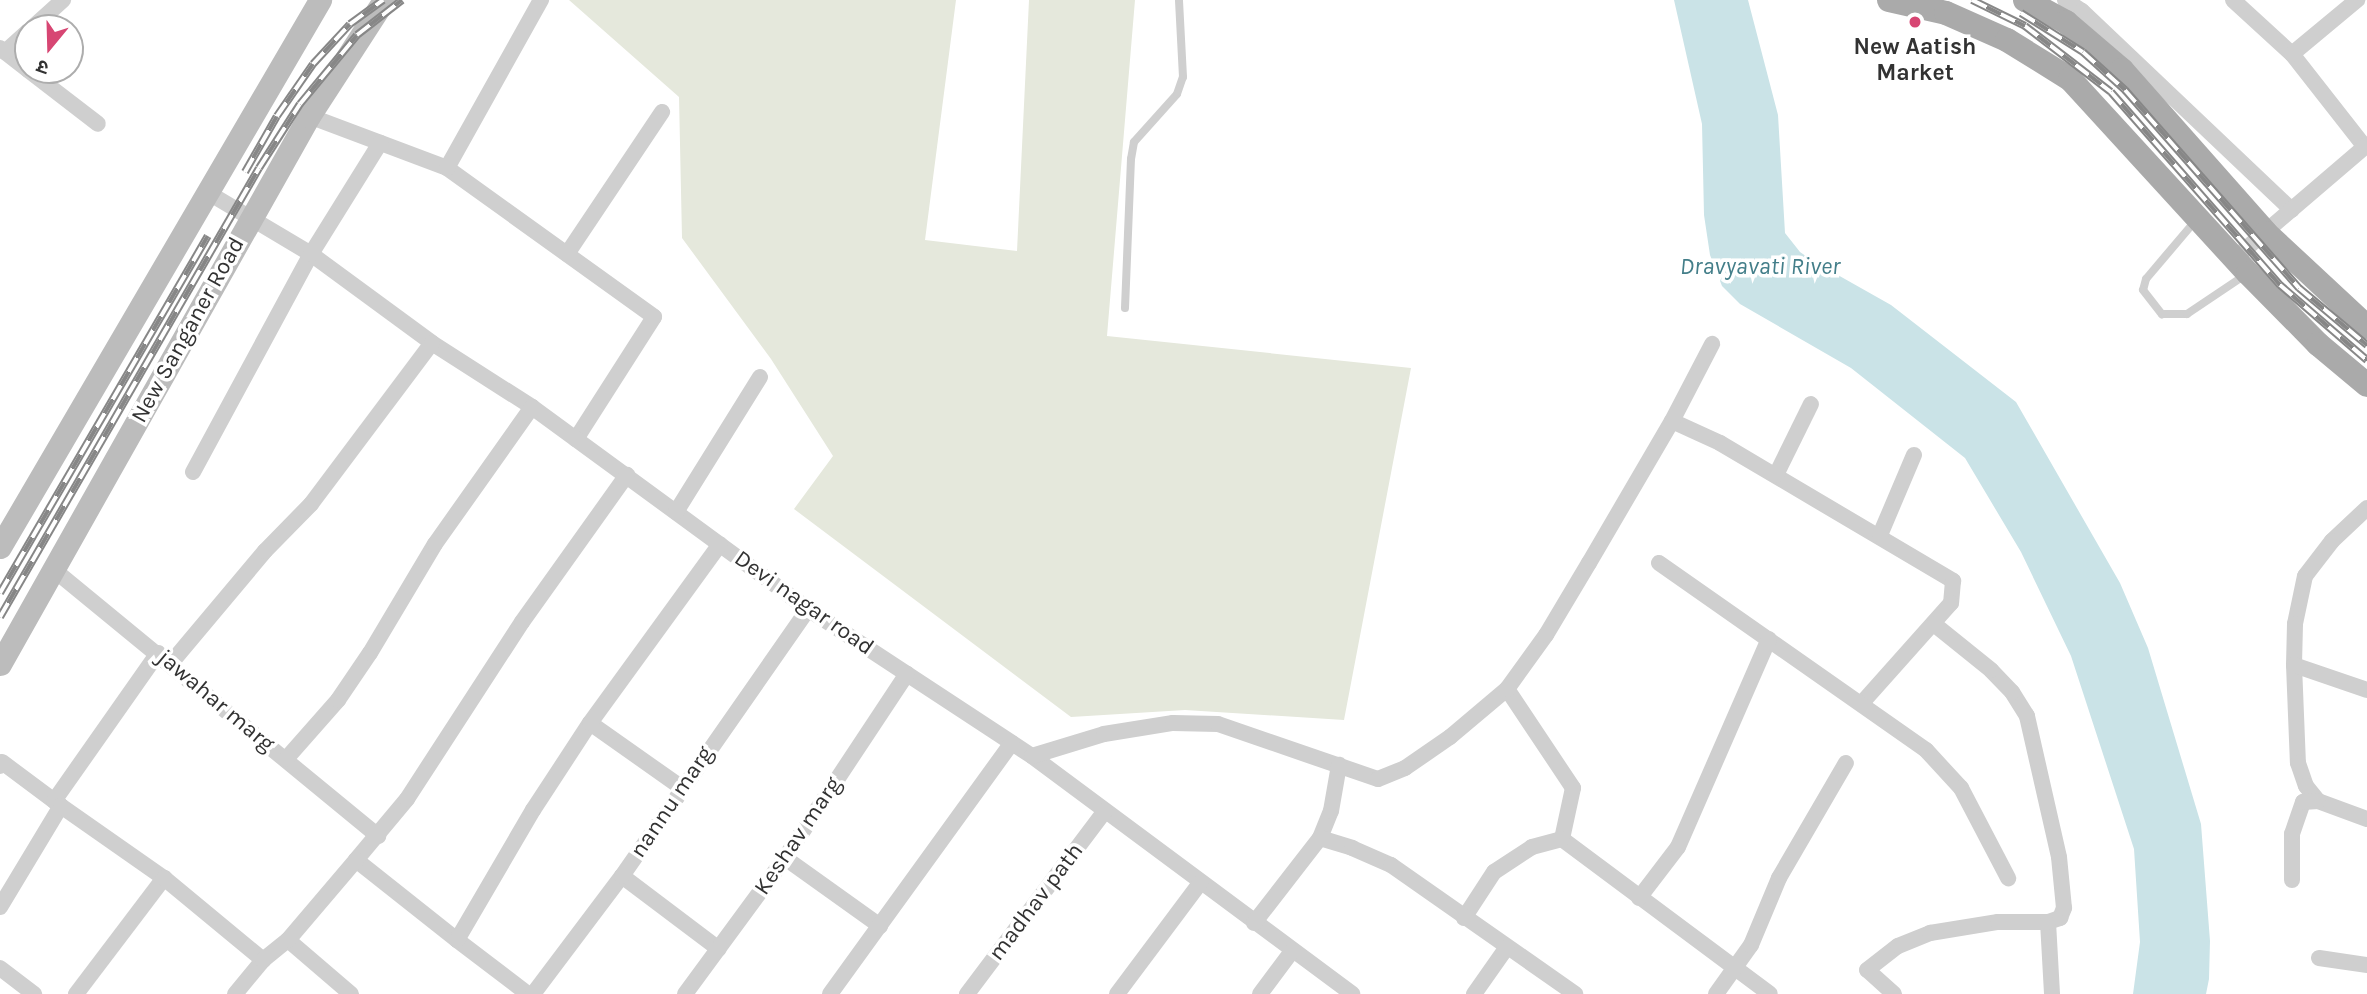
<!DOCTYPE html>
<meta charset="utf-8">
<style>
body{margin:0}
#map{position:relative;width:2367px;height:994px;overflow:hidden;background:#fff;font-family:Karla,"Noto Sans Devanagari",sans-serif}
div>[style]{position:absolute}
.green>*{inset:0;background:#e5e8dc}
.water>*{inset:0;background:#cae3e7}
.lane>*{height:8px;margin:-4px;padding:0 4px;transform-origin:4px;border-radius:4px;background:#cfcfcf}
.street>*{height:16px;margin:-8px;padding:0 8px;transform-origin:8px;border-radius:8px;background:#cfcfcf}
.secondary>*{height:23px;margin:-11.5px;padding:0 11.5px;transform-origin:11.5px;border-radius:11.5px;background:#bcbcbc}
.primary>*{height:24px;margin:-12px;padding:0 12px;transform-origin:12px;border-radius:12px;background:#aaa}
.rail>*{height:8px;margin-top:-4px;transform-origin:0;background:repeating-linear-gradient(90deg,#fff 0 16px,#878787 0 32px);box-sizing:border-box;border-block:2px solid #878787}
.dots>*{width:19px;height:19px;translate:-50% -50%;box-sizing:border-box;border:4px solid #fff;border-radius:50%}
span{translate:-50% -50%;white-space:nowrap;text-align:center;line-height:1.15;-webkit-text-stroke:7px #fff;paint-order:stroke}
.poi-label{font-size:23px;color:#323232;font-weight:700}
.street-label{font-size:23px;color:#323232}
.water-label{font-size:24px;color:#437e89;font-style:italic}
.north{position:absolute;left:14px;top:14px;width:70px;height:70px;box-sizing:border-box;background:#fff;border:2px solid #adadad;border-radius:50%;rotate:199deg;font-size:19px;font-weight:700;line-height:28px;text-align:center;color:#323232}
.north::after{content:'';display:block;margin:auto;width:24px;height:32px;background:#d74673;clip-path:polygon(50% 0,100% 100%,50% 72%,0 100%)}
</style>
<div id="map">
<div class="green">
<div style="clip-path:polygon(569px 0,956px 0,925px 240px,1017px 251px,1029px 0,1135px 0,1107px 336px,1411px 368px,1344px 720px,1185px 710px,1071px 717px,794px 509px,833px 456px,771px 359px,682px 238px,679px 97px)"></div>
</div>
<div class="water">
<div style="clip-path:polygon(1674px 0,1748px 0,1778px 115px,1785px 233px,1800px 252px,1813px 261px,1891px 305px,2016px 402px,2120px 583px,2148px 648px,2201px 824px,2210px 941px,2209px 979px,2206px 994px,2133px 994px,2140px 942px,2134px 849px,2071px 656px,2021px 552px,1965px 458px,1851px 368px,1740px 304px,1722px 286px,1710px 255px,1704px 215px,1702px 124px)"></div>
</div>
<div class="lane">
<div style="left:2196px;top:220px;width:77px;rotate:130.3deg"></div>
<div style="left:2146px;top:279px;width:11px;rotate:105deg"></div>
<div style="left:2143px;top:290px;width:31px;rotate:52deg"></div>
<div style="left:2162px;top:314px;width:25px"></div>
<div style="left:2187px;top:314px;width:70px;rotate:-33.9deg"></div>
<div style="left:1125px;top:308px;width:149px;rotate:-87.7deg"></div>
<div style="left:1131px;top:159px;width:17px;rotate:-80deg"></div>
<div style="left:1134px;top:142px;width:64px;rotate:-48.1deg"></div>
<div style="left:1177px;top:94px;width:18px;rotate:-71deg"></div>
<div style="left:1183px;top:77px;width:77px;rotate:-93deg"></div>
</div>
<div class="street">
<div style="left:2065px;top:0;width:20px;rotate:33deg"></div>
<div style="left:2082px;top:11px;width:289px;rotate:43.5deg"></div>
<div style="left:2233px;top:0;width:80px;rotate:42.5deg"></div>
<div style="left:2292px;top:54px;width:118px;rotate:51.9deg"></div>
<div style="left:32px;top:28px;width:42px;rotate:-42.1deg"></div>
<div style="left:0;top:48px;width:36px;rotate:38deg"></div>
<div style="left:5px;top:52px;width:31px;rotate:-42deg"></div>
<div style="left:2292px;top:54px;width:85px;rotate:-39.7deg"></div>
<div style="left:28px;top:70px;width:88px;rotate:37.6deg"></div>
<div style="left:309px;top:116px;width:147px;rotate:20.6deg"></div>
<div style="left:447px;top:168px;width:255px;rotate:35.7deg"></div>
<div style="left:654px;top:317px;width:145px;rotate:122.6deg"></div>
<div style="left:447px;top:168px;width:193px;rotate:-60.8deg"></div>
<div style="left:207px;top:192px;width:121px;rotate:30.8deg"></div>
<div style="left:311px;top:254px;width:150px;rotate:36.3deg"></div>
<div style="left:432px;top:343px;width:119px;rotate:32.6deg"></div>
<div style="left:532px;top:407px;width:342px;rotate:36.2deg"></div>
<div style="left:808px;top:609px;width:268px;rotate:33.3deg"></div>
<div style="left:1032px;top:756px;width:399px;rotate:36.6deg"></div>
<div style="left:567px;top:254px;width:171px;rotate:-56.2deg"></div>
<div style="left:2235px;top:258px;width:174px;rotate:-40.6deg"></div>
<div style="left:1672px;top:421px;width:53px;rotate:24.6deg"></div>
<div style="left:1720px;top:443px;width:271px;rotate:30.6deg"></div>
<div style="left:1953px;top:581px;width:22px;rotate:95deg"></div>
<div style="left:1951px;top:603px;width:134px;rotate:131.7deg"></div>
<div style="left:193px;top:472px;width:248px;rotate:-61.6deg"></div>
<div style="left:311px;top:254px;width:131px;rotate:-58.1deg"></div>
<div style="left:1776px;top:475px;width:79px;rotate:-63.8deg"></div>
<div style="left:2367px;top:508px;width:48px;rotate:136.7deg"></div>
<div style="left:2332px;top:541px;width:44px;rotate:127.6deg"></div>
<div style="left:2305px;top:576px;width:49px;rotate:101.8deg"></div>
<div style="left:2295px;top:624px;width:41px;rotate:91.4deg"></div>
<div style="left:2294px;top:665px;width:98px;rotate:87.7deg"></div>
<div style="left:2298px;top:763px;width:24px;rotate:71deg"></div>
<div style="left:2306px;top:786px;width:19px;rotate:51deg"></div>
<div style="left:2318px;top:801px;width:52px;rotate:20.2deg"></div>
<div style="left:676px;top:512px;width:159px;rotate:-58.1deg"></div>
<div style="left:1880px;top:535px;width:87px;rotate:-67deg"></div>
<div style="left:1659px;top:563px;width:326px;rotate:35deg"></div>
<div style="left:1926px;top:750px;width:52px;rotate:47.4deg"></div>
<div style="left:1961px;top:788px;width:102px;rotate:62.4deg"></div>
<div style="left:53px;top:569px;width:421px;rotate:39.4deg"></div>
<div style="left:171px;top:663px;width:146px;rotate:-50deg"></div>
<div style="left:265px;top:551px;width:66px;rotate:-45.6deg"></div>
<div style="left:311px;top:504px;width:201px;rotate:-53.1deg"></div>
<div style="left:2294px;top:665px;width:77px;rotate:18.9deg"></div>
<div style="left:1507px;top:689px;width:119px;rotate:56.3deg"></div>
<div style="left:1573px;top:788px;width:52px;rotate:102.2deg"></div>
<div style="left:1562px;top:839px;width:259px;rotate:36.7deg"></div>
<div style="left:590px;top:723px;width:113px;rotate:35.2deg"></div>
<div style="left:1032px;top:756px;width:75px;rotate:-17deg"></div>
<div style="left:1104px;top:734px;width:70px;rotate:-9.1deg"></div>
<div style="left:1173px;top:723px;width:45px;rotate:1.3deg"></div>
<div style="left:1218px;top:724px;width:169px;rotate:19deg"></div>
<div style="left:1378px;top:779px;width:29px;rotate:-22deg"></div>
<div style="left:1405px;top:768px;width:55px;rotate:-34.6deg"></div>
<div style="left:1450px;top:737px;width:75px;rotate:-40.1deg"></div>
<div style="left:1507px;top:689px;width:67px;rotate:-54.2deg"></div>
<div style="left:1546px;top:635px;width:84px;rotate:-59.2deg"></div>
<div style="left:1589px;top:563px;width:164px;rotate:-59.7deg"></div>
<div style="left:1672px;top:421px;width:87px;rotate:-62.5deg"></div>
<div style="left:286px;top:759px;width:79px;rotate:-48.6deg"></div>
<div style="left:338px;top:700px;width:57px;rotate:-55.8deg"></div>
<div style="left:370px;top:653px;width:127px;rotate:-59.2deg"></div>
<div style="left:435px;top:544px;width:168px;rotate:-54.7deg"></div>
<div style="left:0;top:766px;width:4px;rotate:-63deg"></div>
<div style="left:2px;top:762px;width:74px;rotate:36.7deg"></div>
<div style="left:54px;top:801px;width:181px;rotate:-54.9deg"></div>
<div style="left:1320px;top:838px;width:29px;rotate:-68deg"></div>
<div style="left:1331px;top:811px;width:47px;rotate:-80.1deg"></div>
<div style="left:785px;top:858px;width:117px;rotate:35.6deg"></div>
<div style="left:622px;top:876px;width:121px;rotate:37deg"></div>
<div style="left:2292px;top:880px;width:46px;rotate:-90deg"></div>
<div style="left:2292px;top:834px;width:34px;rotate:-71deg"></div>
<div style="left:2303px;top:802px;width:15px;rotate:-4deg"></div>
<div style="left:1639px;top:898px;width:64px;rotate:-52.6deg"></div>
<div style="left:1678px;top:847px;width:227px;rotate:-66.4deg"></div>
<div style="left:0;top:907px;width:118px;rotate:-58.9deg"></div>
<div style="left:61px;top:806px;width:126px;rotate:35deg"></div>
<div style="left:1464px;top:918px;width:55px;rotate:-56.9deg"></div>
<div style="left:1494px;top:872px;width:45px;rotate:-33.3deg"></div>
<div style="left:1532px;top:847px;width:31px;rotate:-15deg"></div>
<div style="left:2048px;top:922px;width:72px;rotate:86.8deg"></div>
<div style="left:1254px;top:923px;width:108px;rotate:-52.2deg"></div>
<div style="left:1320px;top:838px;width:34px;rotate:17deg"></div>
<div style="left:1352px;top:848px;width:43px;rotate:23.6deg"></div>
<div style="left:1391px;top:865px;width:225px;rotate:35deg"></div>
<div style="left:288px;top:940px;width:83px;rotate:40.6deg"></div>
<div style="left:457px;top:940px;width:129px;rotate:-141.6deg"></div>
<div style="left:356px;top:860px;width:80px;rotate:-50.1deg"></div>
<div style="left:407px;top:799px;width:211px;rotate:-57deg"></div>
<div style="left:522px;top:622px;width:181px;rotate:-54.5deg"></div>
<div style="left:2319px;top:958px;width:49px;rotate:8.3deg"></div>
<div style="left:0;top:968px;width:43px;rotate:37.4deg"></div>
<div style="left:76px;top:994px;width:146px;rotate:-52.8deg"></div>
<div style="left:164px;top:878px;width:129px;rotate:39.6deg"></div>
<div style="left:235px;top:994px;width:44px;rotate:-50.5deg"></div>
<div style="left:263px;top:960px;width:32px;rotate:-39deg"></div>
<div style="left:288px;top:940px;width:105px;rotate:-49.6deg"></div>
<div style="left:528px;top:994px;width:89px;rotate:-142.7deg"></div>
<div style="left:457px;top:940px;width:151px;rotate:-59.7deg"></div>
<div style="left:533px;top:810px;width:104px;rotate:-56.8deg"></div>
<div style="left:590px;top:723px;width:221px;rotate:-54deg"></div>
<div style="left:533px;top:994px;width:148px;rotate:-53deg"></div>
<div style="left:622px;top:876px;width:325px;rotate:-55.1deg"></div>
<div style="left:685px;top:994px;width:169px;rotate:-53.7deg"></div>
<div style="left:785px;top:858px;width:221px;rotate:-56.5deg"></div>
<div style="left:830px;top:994px;width:310px;rotate:-54.1deg"></div>
<div style="left:967px;top:994px;width:229px;rotate:-53deg"></div>
<div style="left:1117px;top:994px;width:139px;rotate:-53.2deg"></div>
<div style="left:1260px;top:994px;width:54px;rotate:-53.3deg"></div>
<div style="left:1474px;top:994px;width:57px;rotate:-54.9deg"></div>
<div style="left:1716px;top:994px;width:60px;rotate:-54.5deg"></div>
<div style="left:1751px;top:945px;width:73px;rotate:-67.3deg"></div>
<div style="left:1779px;top:878px;width:133px;rotate:-59.8deg"></div>
<div style="left:1894px;top:994px;width:36px;rotate:-138deg"></div>
<div style="left:1867px;top:970px;width:39px;rotate:-38deg"></div>
<div style="left:1898px;top:946px;width:35px;rotate:-22deg"></div>
<div style="left:1930px;top:933px;width:69px;rotate:-9.2deg"></div>
<div style="left:1998px;top:922px;width:50px"></div>
<div style="left:2048px;top:922px;width:13px;rotate:-18deg"></div>
<div style="left:2060px;top:918px;width:11px;rotate:-68deg"></div>
<div style="left:2064px;top:908px;width:51px;rotate:-95.6deg"></div>
<div style="left:2059px;top:857px;width:145px;rotate:-102.8deg"></div>
<div style="left:2027px;top:716px;width:28px;rotate:-122deg"></div>
<div style="left:2012px;top:692px;width:30px;rotate:-134deg"></div>
<div style="left:1991px;top:670px;width:73px;rotate:-141.1deg"></div>
</div>
<div class="secondary">
<div style="left:0;top:547px;width:634px;rotate:-59.67deg"></div>
<div style="left:0;top:664px;width:629px;rotate:-60.58deg"></div>
<div style="left:309px;top:116px;width:138px;rotate:-57.1deg"></div>
</div>
<div class="primary">
<div style="left:1889px;top:0;width:58px;rotate:12.8deg"></div>
<div style="left:1946px;top:13px;width:67px;rotate:23.9deg"></div>
<div style="left:2007px;top:40px;width:74px;rotate:31.8deg"></div>
<div style="left:2070px;top:79px;width:263px;rotate:47.5deg"></div>
<div style="left:2248px;top:273px;width:100px;rotate:45.4deg"></div>
<div style="left:2318px;top:344px;width:64px;rotate:39.9deg"></div>
<div style="left:2025px;top:0;width:47px;rotate:28.2deg"></div>
<div style="left:2066px;top:22px;width:74px;rotate:40.6deg"></div>
<div style="left:2122px;top:70px;width:217px;rotate:48.5deg"></div>
<div style="left:2266px;top:233px;width:138px;rotate:42.9deg"></div>
</div>
<div class="rail">
<div style="left:1972px;top:0;width:59px;rotate:26.1deg"></div>
<div style="left:2025px;top:26px;width:108px;rotate:37.5deg"></div>
<div style="left:2111px;top:92px;width:257px;rotate:48.8deg"></div>
<div style="left:2280px;top:285px;width:115px;rotate:40.8deg"></div>
<div style="left:2021px;top:13px;width:73px;rotate:32.2deg"></div>
<div style="left:2083px;top:52px;width:57px;rotate:42.1deg"></div>
<div style="left:2125px;top:90px;width:264px;rotate:48.7deg"></div>
<div style="left:2299px;top:288px;width:89px;rotate:40deg"></div>
<div style="left:245px;top:172px;width:64px;rotate:-60.3deg"></div>
<div style="left:277px;top:116px;width:63px;rotate:-55.3deg"></div>
<div style="left:313px;top:64px;width:54px;rotate:-47.2deg"></div>
<div style="left:350px;top:24px;width:41px;rotate:-36deg"></div>
<div style="left:0;top:593px;width:413px;rotate:-59.8deg"></div>
<div style="left:0;top:617px;width:518px;rotate:-60.02deg"></div>
<div style="left:259px;top:168px;width:76px;rotate:-57.4deg"></div>
<div style="left:300px;top:104px;width:89px;rotate:-50.4deg"></div>
<div style="left:357px;top:35px;width:57px;rotate:-37.9deg"></div>
</div>
<div class="dots">
<div style="left:1915px;top:22px;background:#d74673"></div>
</div>
<div class="poi-label">
<span style="left:1915px;top:60px">New Aatish<br>Market</span>
</div>
<div class="street-label">
<span style="left:188px;top:330px;rotate:-61deg">New Sanganer Road</span>
<span style="left:804px;top:603px;rotate:35deg">Devi nagar road</span>
<span style="left:216px;top:701px;rotate:40deg">jawahar marg</span>
<span style="left:672px;top:802px;rotate:-56deg">nannu marg</span>
<span style="left:798px;top:836px;rotate:-56deg">Keshav marg</span>
<span style="left:1036px;top:902px;rotate:-53deg">madhav path</span>
</div>
<div class="water-label">
<span style="left:1760px;top:267px">Dravyavati River</span>
</div>
<div class="north">उ</div>
</div>
